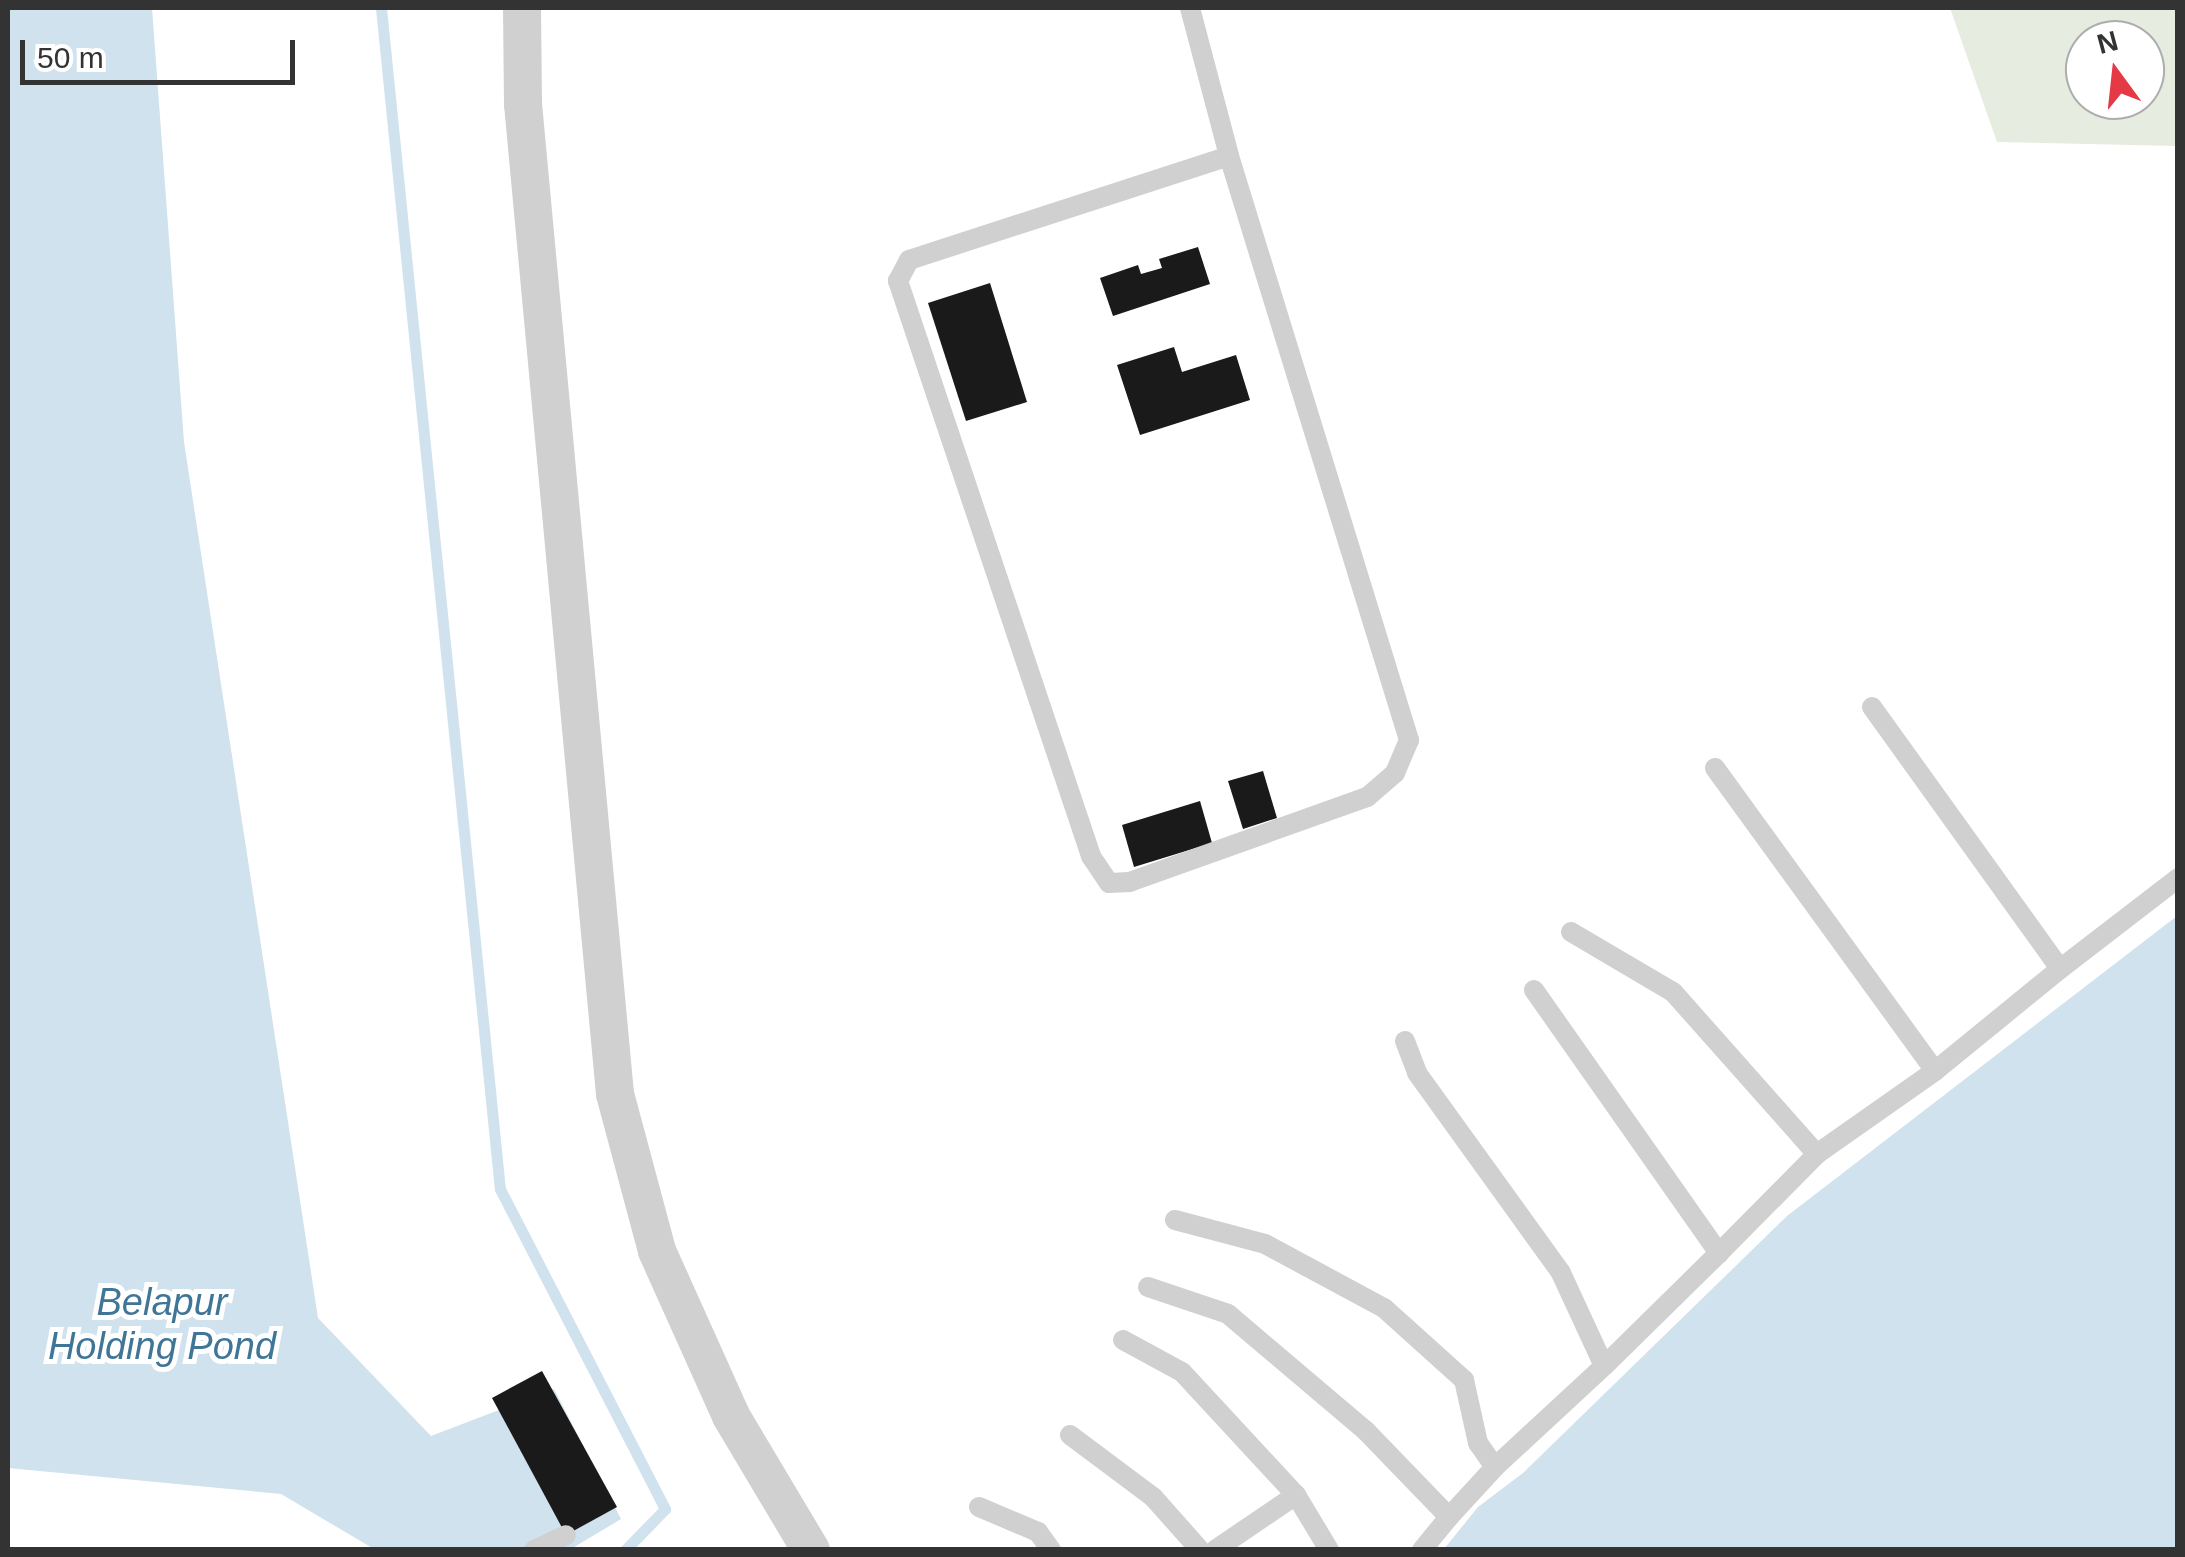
<!DOCTYPE html>
<style>
body{margin:0}
#map{position:relative;width:2185px;height:1557px;overflow:hidden;background:#fff;font-family:Helvetica,sans-serif}
div>[style]{position:absolute}
.green>*{inset:0;background:#e6ecdf}
.water>*{inset:0;background:#cfe2ee}
.stream>*{height:11px;margin:-5.5px;padding:0 5.5px;transform-origin:5.5px;border-radius:5.5px;background:#cfe2ee}
.building>*{inset:0;background:#1a1a1a}
.lane>*{height:20px;margin:-10px;padding:0 10px;transform-origin:10px;border-radius:10px;background:#d0d0d0}
.street>*{height:38px;margin:-19px;padding:0 19px;transform-origin:19px;border-radius:19px;background:#d0d0d0}
span{translate:-50% -50%;white-space:nowrap;text-align:center;line-height:1.15;-webkit-text-stroke:10px #fff;paint-order:stroke}
.water-label{font-size:38px;color:#3f7597;font-style:italic}
.frame{position:absolute;inset:0;border:10px solid #333;pointer-events:none}
.north{position:absolute;left:2065px;top:20px;width:100px;height:100px;box-sizing:border-box;background:#fff;border:2px solid #adadad;border-radius:50%;rotate:345deg;font-size:28px;font-weight:700;line-height:40px;text-align:center;color:#333}
.north::after{content:'';display:block;margin:auto;width:35px;height:45px;background:#e63946;clip-path:polygon(50% 0,100% 100%,50% 72%,0 100%)}
.scale{position:absolute;left:20px;top:40px;width:275px;height:45px;box-sizing:border-box;border:5px solid #333;border-top:0;padding-left:12px;font-size:30px;line-height:35px;white-space:nowrap;color:#333;-webkit-text-stroke:8px #fff;paint-order:stroke}
</style>
<div id="map">
<div class="green">
<div style="clip-path:polygon(evenodd,1950px 8px,2177px 8px,2177px 146px,1997px 142px,1950px 8px,2085px 40px,2145px 40px,2145px 100px,2085px 100px,2085px 40px)"></div>
</div>
<div class="water">
<div style="clip-path:polygon(8px 8px,152px 8px,184px 442px,318px 1318px,431px 1436px,554px 1389px,621px 1519px,571px 1549px,374px 1549px,281px 1494px,8px 1468px)"></div>
<div style="clip-path:polygon(2177px 916px,2177px 1549px,1444px 1549px,1478px 1507px,1523px 1473px,1787px 1216px)"></div>
</div>
<div class="stream">
<div style="left:381px;top:8px;width:1187px;rotate:84.25deg"></div>
<div style="left:500px;top:1189px;width:360px;rotate:62.7deg"></div>
<div style="left:665px;top:1509px;width:57px;rotate:134.3deg"></div>
</div>
<div class="building">
<div style="clip-path:polygon(1198px 247px,1210px 284px,1113px 316px,1100px 278px,1138px 265px,1141px 274px,1162px 268px,1159px 259px)"></div>
<div style="clip-path:polygon(990px 283px,1027px 402px,966px 421px,928px 303px)"></div>
<div style="clip-path:polygon(1174px 347px,1182px 372px,1236px 355px,1250px 400px,1140px 435px,1117px 365px)"></div>
<div style="clip-path:polygon(1263px 771px,1277px 818px,1243px 829px,1228px 781px)"></div>
<div style="clip-path:polygon(1200px 801px,1212px 843px,1134px 867px,1122px 825px)"></div>
<div style="clip-path:polygon(542px 1371px,617px 1507px,566px 1535px,492px 1398px)"></div>
</div>
<div class="lane">
<div style="left:1190px;top:8px;width:153px;rotate:75.2deg"></div>
<div style="left:1229px;top:156px;width:611px;rotate:72.87deg"></div>
<div style="left:1409px;top:740px;width:36px;rotate:113deg"></div>
<div style="left:1395px;top:773px;width:37px;rotate:139deg"></div>
<div style="left:1367px;top:797px;width:252px;rotate:160.3deg"></div>
<div style="left:1130px;top:882px;width:21px;rotate:177deg"></div>
<div style="left:1109px;top:883px;width:32px;rotate:-124deg"></div>
<div style="left:1091px;top:856px;width:607px;rotate:-108.55deg"></div>
<div style="left:898px;top:281px;width:24px;rotate:-62deg"></div>
<div style="left:909px;top:260px;width:336px;rotate:-18deg"></div>
<div style="left:1872px;top:707px;width:322px;rotate:54.3deg"></div>
<div style="left:2060px;top:969px;width:161px;rotate:140.8deg"></div>
<div style="left:1715px;top:768px;width:374px;rotate:54deg"></div>
<div style="left:1935px;top:1071px;width:144px;rotate:144.9deg"></div>
<div style="left:1571px;top:932px;width:118px;rotate:30.5deg"></div>
<div style="left:1673px;top:992px;width:217px;rotate:48.4deg"></div>
<div style="left:1817px;top:1154px;width:139px;rotate:134.7deg"></div>
<div style="left:2060px;top:969px;width:149px;rotate:-37.6deg"></div>
<div style="left:1534px;top:990px;width:322px;rotate:54.9deg"></div>
<div style="left:1719px;top:1253px;width:161px;rotate:135.5deg"></div>
<div style="left:1405px;top:1041px;width:34px;rotate:69deg"></div>
<div style="left:1417px;top:1073px;width:246px;rotate:54.2deg"></div>
<div style="left:1561px;top:1273px;width:102px;rotate:65.2deg"></div>
<div style="left:1604px;top:1366px;width:149px;rotate:137.2deg"></div>
<div style="left:1175px;top:1220px;width:93px;rotate:14.9deg"></div>
<div style="left:1265px;top:1244px;width:135px;rotate:28.3deg"></div>
<div style="left:1384px;top:1308px;width:108px;rotate:42deg"></div>
<div style="left:1464px;top:1380px;width:65px;rotate:77.5deg"></div>
<div style="left:1478px;top:1443px;width:29px;rotate:55deg"></div>
<div style="left:1495px;top:1467px;width:68px;rotate:132.6deg"></div>
<div style="left:1148px;top:1287px;width:84px;rotate:18.6deg"></div>
<div style="left:1228px;top:1314px;width:180px;rotate:40.3deg"></div>
<div style="left:1365px;top:1430px;width:121px;rotate:46deg"></div>
<div style="left:1449px;top:1517px;width:43px;rotate:129.3deg"></div>
<div style="left:1123px;top:1340px;width:67px;rotate:28.5deg"></div>
<div style="left:1182px;top:1372px;width:168px;rotate:47.2deg"></div>
<div style="left:1296px;top:1495px;width:64px;rotate:59deg"></div>
<div style="left:1070px;top:1435px;width:104px;rotate:36.8deg"></div>
<div style="left:1153px;top:1497px;width:71px;rotate:48.4deg"></div>
<div style="left:979px;top:1507px;width:64px;rotate:23deg"></div>
<div style="left:1038px;top:1532px;width:22px;rotate:54deg"></div>
<div style="left:534px;top:1550px;width:35px;rotate:-25deg"></div>
<div style="left:1215px;top:1550px;width:98px;rotate:-34.2deg"></div>
</div>
<div class="street">
<div style="left:522px;top:8px;width:96px;rotate:89.4deg"></div>
<div style="left:523px;top:104px;width:994px;rotate:84.69deg"></div>
<div style="left:615px;top:1094px;width:163px;rotate:75deg"></div>
<div style="left:657px;top:1251px;width:181px;rotate:65.8deg"></div>
<div style="left:731px;top:1416px;width:156px;rotate:59.2deg"></div>
</div>
<div class="water-label">
<span style="left:162px;top:1325px">Belapur<br>Holding Pond</span>
</div>
<div class="frame"></div>
<div class="north">N</div>
<div class="scale">50 m</div>
</div>
